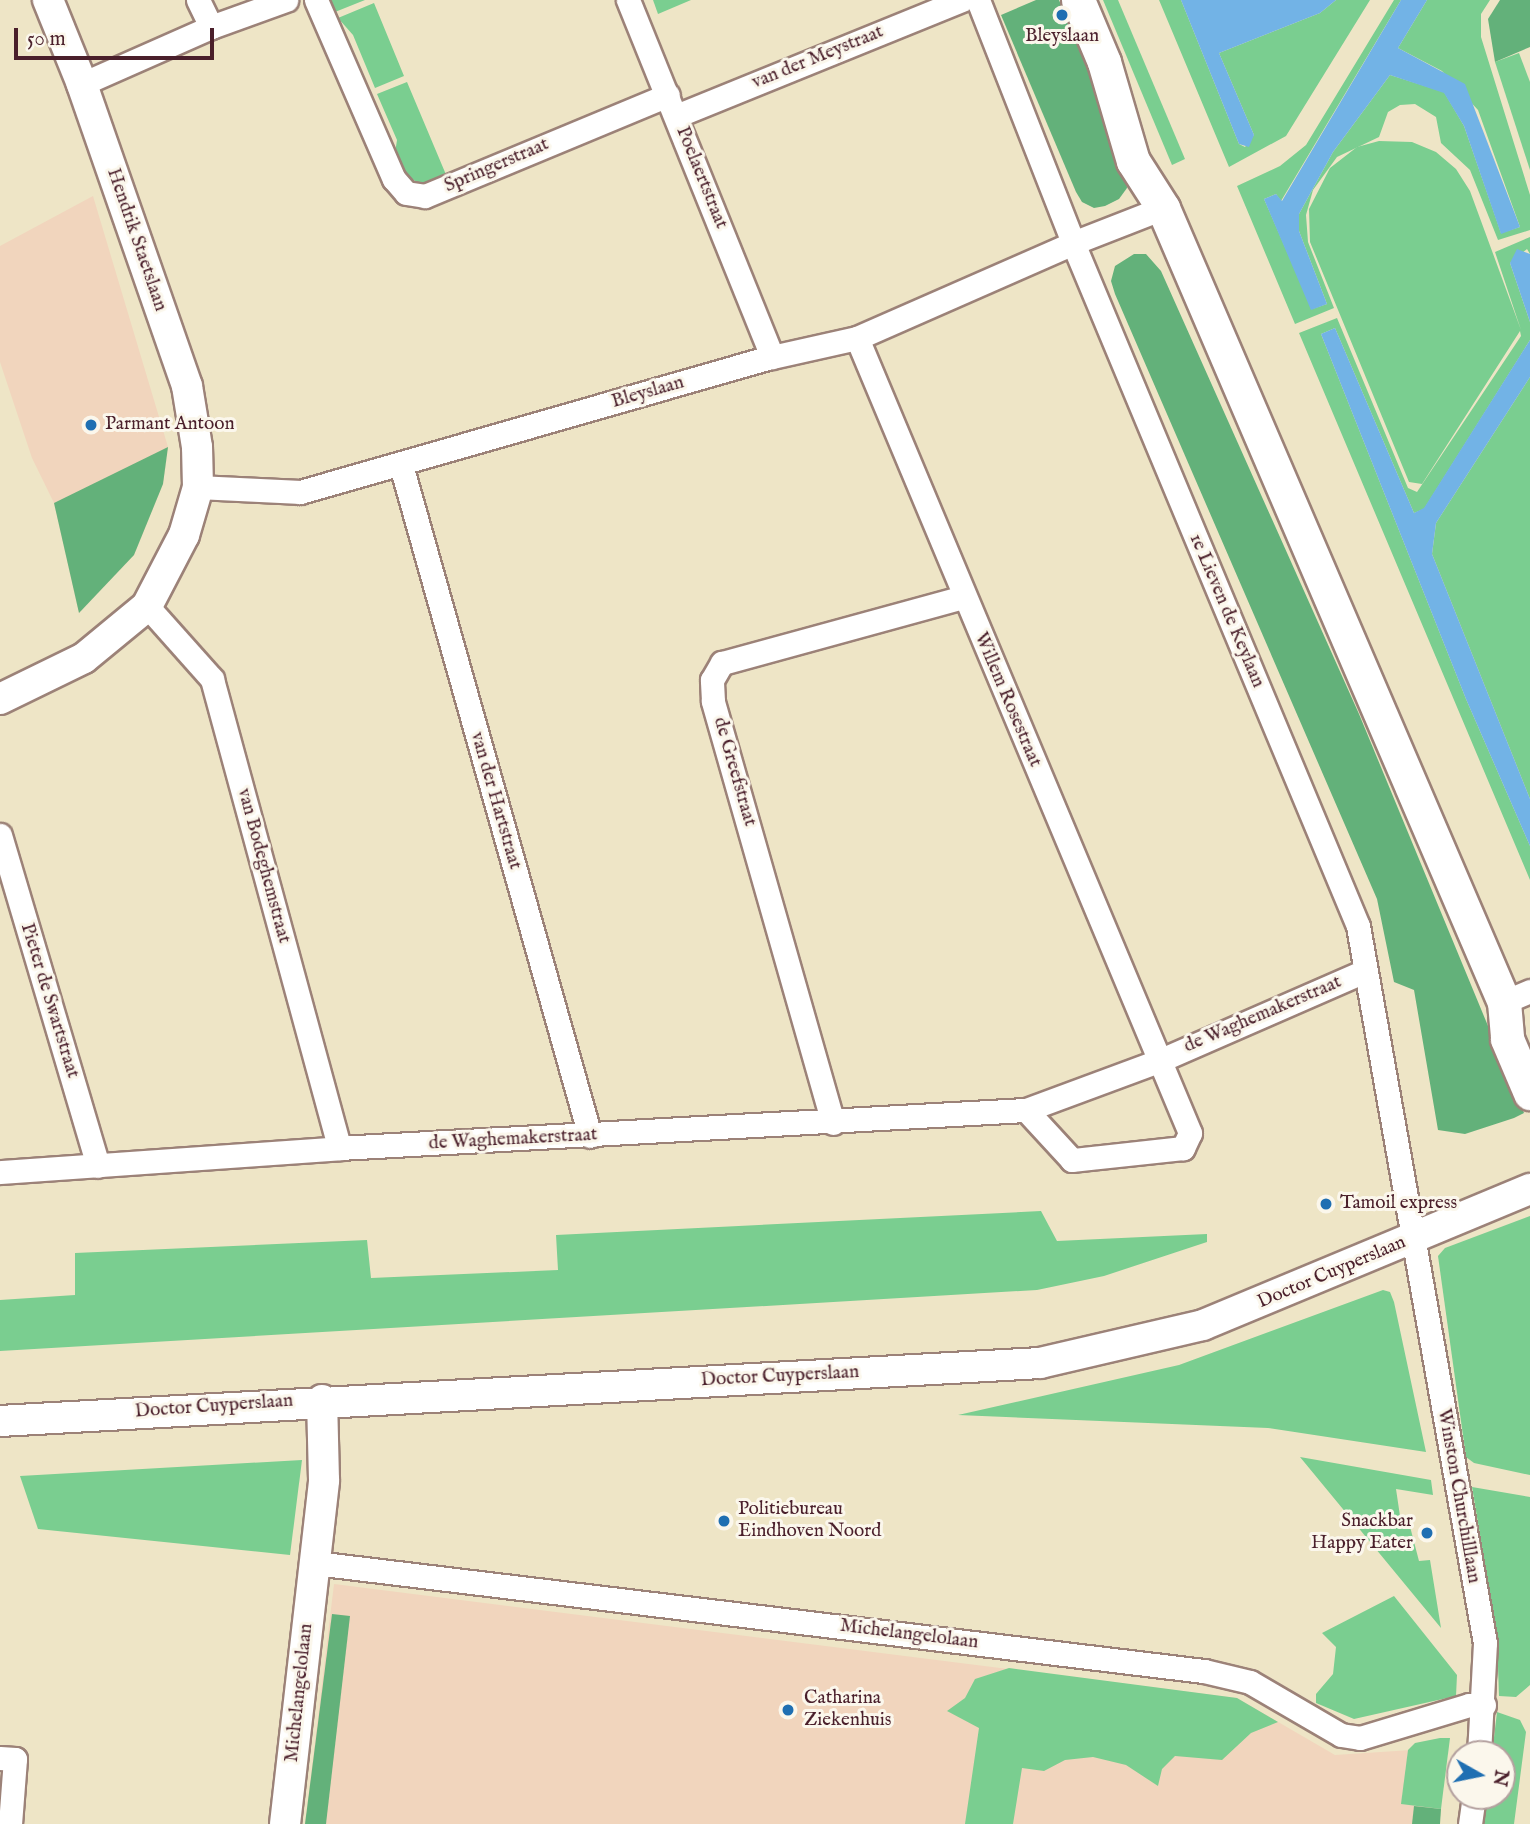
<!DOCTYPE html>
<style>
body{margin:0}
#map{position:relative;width:1530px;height:1824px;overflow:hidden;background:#eee5c6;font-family:"IM FELL English",serif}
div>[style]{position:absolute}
.built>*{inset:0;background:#f1d5bd}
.green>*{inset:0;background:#7ace90}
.forest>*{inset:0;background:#63b17a}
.water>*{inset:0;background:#72b3e6}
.roads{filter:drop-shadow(2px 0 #9c8278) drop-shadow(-2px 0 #9c8278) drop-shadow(0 2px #9c8278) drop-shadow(0 -2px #9c8278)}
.minor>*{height:23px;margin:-11.5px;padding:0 11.5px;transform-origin:11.5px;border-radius:11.5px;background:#fff}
.tertiary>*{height:30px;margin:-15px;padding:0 15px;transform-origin:15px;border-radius:15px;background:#fff}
.secondary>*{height:33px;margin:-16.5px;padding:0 16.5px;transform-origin:16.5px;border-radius:16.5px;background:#fff}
.dots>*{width:19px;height:19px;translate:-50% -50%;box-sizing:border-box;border:4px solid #fbf7ec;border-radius:50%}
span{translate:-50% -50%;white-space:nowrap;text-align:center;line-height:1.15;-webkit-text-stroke:6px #fbf7ec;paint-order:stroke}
.poi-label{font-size:19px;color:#4a1f2b}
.left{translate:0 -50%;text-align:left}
.right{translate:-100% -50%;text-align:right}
.street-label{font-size:19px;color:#4a1f2b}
.north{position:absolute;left:1446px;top:1740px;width:70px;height:70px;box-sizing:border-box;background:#fbf7ec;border:2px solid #b4a19f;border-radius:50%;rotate:99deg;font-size:19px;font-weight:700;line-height:28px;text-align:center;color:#4a1f2b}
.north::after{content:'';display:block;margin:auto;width:24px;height:32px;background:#1f6fb2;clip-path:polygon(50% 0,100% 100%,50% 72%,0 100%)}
.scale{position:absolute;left:14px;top:28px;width:200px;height:32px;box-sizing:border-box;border:4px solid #4a1f2b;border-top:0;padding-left:9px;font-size:21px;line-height:24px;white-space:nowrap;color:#4a1f2b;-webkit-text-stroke:5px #fbf7ec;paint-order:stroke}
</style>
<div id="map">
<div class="built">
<div style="clip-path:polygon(93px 196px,168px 447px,163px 484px,134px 555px,79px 613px,54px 503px,32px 458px,0 362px,0 246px)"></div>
<div style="clip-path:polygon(334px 1584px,1237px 1698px,1335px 1755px,1442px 1748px,1432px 1824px,305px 1824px)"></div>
</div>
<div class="green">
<div style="clip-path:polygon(331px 0,365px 0,335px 12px)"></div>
<div style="clip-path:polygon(653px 0,691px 0,658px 14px)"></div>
<div style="clip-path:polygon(1103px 0,1118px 0,1185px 159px,1172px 165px)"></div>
<div style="clip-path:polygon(1159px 0,1181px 0,1239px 144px,1245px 147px,1254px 135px,1219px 53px,1320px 13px,1336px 0,1370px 0,1286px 136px,1229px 167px)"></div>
<div style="clip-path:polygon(1394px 0,1401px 0,1281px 201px,1276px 194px,1264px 199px,1312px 309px,1327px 304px,1299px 231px,1299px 214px,1333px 152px,1390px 75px,1444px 92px,1464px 126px,1501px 233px,1520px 227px,1478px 110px,1442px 71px,1398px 48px,1427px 0,1490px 0,1481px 14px,1481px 37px,1530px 195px,1530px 230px,1498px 240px,1470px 170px,1441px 143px,1436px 117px,1415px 104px,1400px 105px,1388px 112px,1379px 137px,1337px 157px,1313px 190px,1306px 215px,1308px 242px,1334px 308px,1295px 324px,1237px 186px,1280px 166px,1306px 145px)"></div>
<div style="clip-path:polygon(374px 3px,404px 76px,375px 88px,353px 35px,338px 18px)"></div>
<div style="clip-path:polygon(1519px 53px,1530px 82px,1530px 170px,1495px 62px)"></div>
<div style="clip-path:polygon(407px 82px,447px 177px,421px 185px,402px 172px,395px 153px,397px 140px,377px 94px)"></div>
<div style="clip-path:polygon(1379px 141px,1412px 142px,1436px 152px,1456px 169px,1470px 191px,1521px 330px,1495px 252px,1530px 237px,1530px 254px,1527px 249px,1510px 263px,1530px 322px,1530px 340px,1424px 509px,1414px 513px,1335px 328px,1321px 334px,1466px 699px,1530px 846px,1530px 880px,1299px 333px,1337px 318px,1408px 488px,1417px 492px,1521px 336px,1520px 331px,1422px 484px,1409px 482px,1310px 242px,1309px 209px,1330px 168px,1357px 147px)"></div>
<div style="clip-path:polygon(1530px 377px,1530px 799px,1432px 554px,1436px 523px)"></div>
<div style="clip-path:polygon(1041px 1211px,1057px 1241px,1207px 1234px,1207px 1242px,1104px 1276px,1037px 1290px,0 1351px,0 1300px,75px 1295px,75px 1253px,367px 1240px,371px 1278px,558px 1270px,556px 1235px)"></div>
<div style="clip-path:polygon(1530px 1216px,1530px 1475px,1474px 1463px,1466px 1457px,1438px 1256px,1445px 1248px)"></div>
<div style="clip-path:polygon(1383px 1290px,1390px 1292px,1394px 1302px,1426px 1452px,1268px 1428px,958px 1415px,1179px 1365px)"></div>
<div style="clip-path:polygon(1300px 1457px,1431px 1480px,1433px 1495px,1396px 1489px,1400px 1516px,1407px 1515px,1419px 1561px,1430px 1560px,1441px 1628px)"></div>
<div style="clip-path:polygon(302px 1460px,290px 1555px,38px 1529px,20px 1476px)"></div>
<div style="clip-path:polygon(1472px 1487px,1530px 1497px,1530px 1685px,1516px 1697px,1499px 1696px,1497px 1636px)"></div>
<div style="clip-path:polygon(1394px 1596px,1457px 1675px,1456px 1696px,1354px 1719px,1316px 1703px,1316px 1694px,1333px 1674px,1336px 1647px,1322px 1633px)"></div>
<div style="clip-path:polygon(1009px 1668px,1237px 1698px,1278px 1722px,1251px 1733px,1222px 1760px,1175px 1756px,1162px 1769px,1158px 1786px,1126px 1765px,1093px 1757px,1065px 1760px,1044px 1771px,1022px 1768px,1013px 1824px,965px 1824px,979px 1728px,947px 1711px,965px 1698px,975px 1679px)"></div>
<div style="clip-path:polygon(1497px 1712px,1520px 1720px,1526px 1732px,1514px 1824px,1483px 1824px,1487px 1796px,1502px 1796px,1502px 1754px,1492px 1754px)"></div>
<div style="clip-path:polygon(1440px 1738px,1450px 1738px,1441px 1809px,1401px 1804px,1408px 1750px,1415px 1743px)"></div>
</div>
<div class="forest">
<div style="clip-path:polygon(1036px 0,1059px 0,1125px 159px,1127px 188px,1119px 199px,1105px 206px,1094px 208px,1082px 202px,1076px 192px,1001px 15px)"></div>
<div style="clip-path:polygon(1500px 0,1530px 0,1530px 47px,1495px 62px,1488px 19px)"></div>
<div style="clip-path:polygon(1134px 254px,1146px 254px,1161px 271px,1359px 714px,1524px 1113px,1514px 1118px,1465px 1134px,1438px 1130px,1414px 990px,1394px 982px,1377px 899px,1115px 294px,1111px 281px,1115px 266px)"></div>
<div style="clip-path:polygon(168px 447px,163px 484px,134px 555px,79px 613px,54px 503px)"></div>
<div style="clip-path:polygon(332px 1614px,350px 1616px,326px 1824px,305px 1824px)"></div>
<div style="clip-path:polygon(1414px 1806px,1441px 1809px,1440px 1824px,1412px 1824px)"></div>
</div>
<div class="water">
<div style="clip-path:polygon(1181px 0,1336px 0,1320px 13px,1219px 53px,1254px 135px,1249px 147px,1239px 144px)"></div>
<div style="clip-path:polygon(1401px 0,1427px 0,1398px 48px,1465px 84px,1520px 227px,1501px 234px,1464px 126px,1444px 93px,1390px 75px,1333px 152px,1299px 214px,1299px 231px,1327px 304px,1311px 310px,1264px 199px,1276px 194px,1282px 201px)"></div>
<div style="clip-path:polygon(1517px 249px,1530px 254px,1530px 322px,1510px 263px)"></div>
<div style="clip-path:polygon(1335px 328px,1414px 513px,1424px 508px,1530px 340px,1530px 377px,1436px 523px,1432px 554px,1530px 799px,1530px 846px,1466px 699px,1321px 334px)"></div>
</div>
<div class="roads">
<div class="minor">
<div style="left:198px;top:0;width:30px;rotate:64deg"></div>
<div style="left:316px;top:0;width:195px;rotate:66.5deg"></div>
<div style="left:394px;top:179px;width:18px;rotate:49deg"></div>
<div style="left:406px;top:193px;width:19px;rotate:9deg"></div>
<div style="left:425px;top:196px;width:263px;rotate:-22.6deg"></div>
<div style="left:628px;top:0;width:385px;rotate:68deg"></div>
<div style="left:978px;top:0;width:261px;rotate:68.6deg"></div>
<div style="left:1073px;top:243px;width:740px;rotate:67.35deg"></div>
<div style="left:1358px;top:926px;width:728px;rotate:79.96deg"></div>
<div style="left:1485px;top:1643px;width:111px;rotate:93.1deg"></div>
<div style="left:82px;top:84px;width:141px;rotate:-23.8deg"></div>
<div style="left:211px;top:27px;width:80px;rotate:-19.8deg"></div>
<div style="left:676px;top:116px;width:308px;rotate:-22.1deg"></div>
<div style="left:857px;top:338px;width:862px;rotate:67.27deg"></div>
<div style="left:1190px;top:1133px;width:17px;rotate:115deg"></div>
<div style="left:1183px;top:1148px;width:112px;rotate:173.8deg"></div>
<div style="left:1072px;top:1160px;width:68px;rotate:-132.6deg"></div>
<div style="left:401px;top:465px;width:697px;rotate:74.27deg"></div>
<div style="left:198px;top:487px;width:102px;rotate:2.8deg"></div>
<div style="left:300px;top:492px;width:491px;rotate:-16deg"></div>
<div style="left:772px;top:357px;width:87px;rotate:-12.6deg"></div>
<div style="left:857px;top:338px;width:236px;rotate:-23.7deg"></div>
<div style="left:1073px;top:243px;width:97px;rotate:-21.3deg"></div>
<div style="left:147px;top:606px;width:98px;rotate:48.3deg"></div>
<div style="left:212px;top:679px;width:486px;rotate:74.8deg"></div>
<div style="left:0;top:835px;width:345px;rotate:73.5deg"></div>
<div style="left:1504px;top:1002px;width:28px;rotate:-23deg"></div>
<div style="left:833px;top:1123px;width:439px;rotate:-105.9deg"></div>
<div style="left:713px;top:701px;width:21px;rotate:-93deg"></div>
<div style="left:712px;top:680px;width:20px;rotate:-60deg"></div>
<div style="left:722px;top:663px;width:250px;rotate:-15.3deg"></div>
<div style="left:0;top:1172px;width:340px;rotate:-4deg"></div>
<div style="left:339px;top:1148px;width:688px;rotate:-3.17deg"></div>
<div style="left:1026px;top:1110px;width:144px;rotate:-20.3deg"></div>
<div style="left:1161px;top:1060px;width:223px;rotate:-23.6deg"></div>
<div style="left:315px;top:1563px;width:896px;rotate:6.93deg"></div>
<div style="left:1204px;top:1671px;width:47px;rotate:13.4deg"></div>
<div style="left:1250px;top:1682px;width:105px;rotate:30.2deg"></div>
<div style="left:1341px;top:1735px;width:19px;rotate:9deg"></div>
<div style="left:1360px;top:1738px;width:114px;rotate:-16.8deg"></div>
<div style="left:1469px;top:1705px;width:15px"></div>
<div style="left:0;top:1758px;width:15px;rotate:4deg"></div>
<div style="left:15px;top:1759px;width:65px;rotate:94.4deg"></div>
<div style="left:1470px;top:1824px;width:28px;rotate:-82deg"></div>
</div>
<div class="tertiary">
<div style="left:0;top:699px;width:93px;rotate:-26deg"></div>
<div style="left:84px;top:658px;width:82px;rotate:-39.5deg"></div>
<div style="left:147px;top:606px;width:80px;rotate:-62.5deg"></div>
<div style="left:184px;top:535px;width:50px;rotate:-73.7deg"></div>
<div style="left:198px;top:487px;width:40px;rotate:-91.4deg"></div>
<div style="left:197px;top:447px;width:62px;rotate:-99.3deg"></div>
<div style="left:187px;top:386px;width:320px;rotate:-109.2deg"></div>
<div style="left:82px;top:84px;width:91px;rotate:-112deg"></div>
<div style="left:0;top:1421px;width:1042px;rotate:-3.19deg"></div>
<div style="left:1040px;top:1363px;width:167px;rotate:-13.1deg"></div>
<div style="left:1203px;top:1325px;width:354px;rotate:-22.6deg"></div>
<div style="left:285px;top:1824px;width:346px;rotate:-83.5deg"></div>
<div style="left:324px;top:1480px;width:80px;rotate:-91.4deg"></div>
</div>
<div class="secondary">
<div style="left:1078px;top:0;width:67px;rotate:67.2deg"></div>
<div style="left:1104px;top:62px;width:103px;rotate:73.7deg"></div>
<div style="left:1133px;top:161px;width:56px;rotate:57.4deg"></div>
<div style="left:1163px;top:208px;width:864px;rotate:66.76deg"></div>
<div style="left:1504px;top:1002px;width:37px;rotate:85deg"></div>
<div style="left:1507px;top:1039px;width:59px;rotate:66.9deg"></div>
</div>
</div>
<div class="dots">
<div style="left:1062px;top:15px;background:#1f6fb2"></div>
<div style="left:91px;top:425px;background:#1f6fb2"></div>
<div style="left:1326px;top:1204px;background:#1f6fb2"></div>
<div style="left:724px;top:1521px;background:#1f6fb2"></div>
<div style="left:1427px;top:1533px;background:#1f6fb2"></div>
<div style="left:788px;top:1710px;background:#1f6fb2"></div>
</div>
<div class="poi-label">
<span style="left:1062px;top:37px">Bleyslaan</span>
<span class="left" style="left:105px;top:425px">Parmant Antoon</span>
<span class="left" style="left:1340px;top:1204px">Tamoil express</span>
<span class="left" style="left:738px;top:1521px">Politiebureau<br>Eindhoven Noord</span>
<span class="right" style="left:1413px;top:1533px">Snackbar<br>Happy Eater</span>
<span class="left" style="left:804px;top:1710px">Catharina<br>Ziekenhuis</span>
</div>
<div class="street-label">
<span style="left:818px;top:58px;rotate:-22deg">van der Meystraat</span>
<span style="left:497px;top:166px;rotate:-23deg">Springerstraat</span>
<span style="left:701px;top:178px;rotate:68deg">Poelaertstraat</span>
<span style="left:136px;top:240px;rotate:71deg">Hendrik Staetslaan</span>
<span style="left:648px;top:393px;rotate:-16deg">Bleyslaan</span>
<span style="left:1226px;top:611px;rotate:67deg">1e Lieven de Keylaan</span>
<span style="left:1007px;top:700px;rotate:67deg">Willem Rosestraat</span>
<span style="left:734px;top:772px;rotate:74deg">de Greefstraat</span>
<span style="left:495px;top:801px;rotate:74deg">van der Hartstraat</span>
<span style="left:263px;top:866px;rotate:75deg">van Bodeghemstraat</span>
<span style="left:49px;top:1001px;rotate:73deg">Pieter de Swartstraat</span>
<span style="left:1263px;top:1015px;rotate:-23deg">de Waghemakerstraat</span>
<span style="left:513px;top:1140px;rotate:-3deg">de Waghemakerstraat</span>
<span style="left:1332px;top:1273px;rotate:-23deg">Doctor Cuyperslaan</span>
<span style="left:780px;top:1377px;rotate:-3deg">Doctor Cuyperslaan</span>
<span style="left:214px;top:1407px;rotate:-4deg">Doctor Cuyperslaan</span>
<span style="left:1458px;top:1496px;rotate:80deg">Winston Churchilllaan</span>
<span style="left:909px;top:1635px;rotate:7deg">Michelangelolaan</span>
<span style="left:300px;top:1693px;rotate:-84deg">Michelangelolaan</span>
</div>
<div class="north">N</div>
<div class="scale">50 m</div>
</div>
